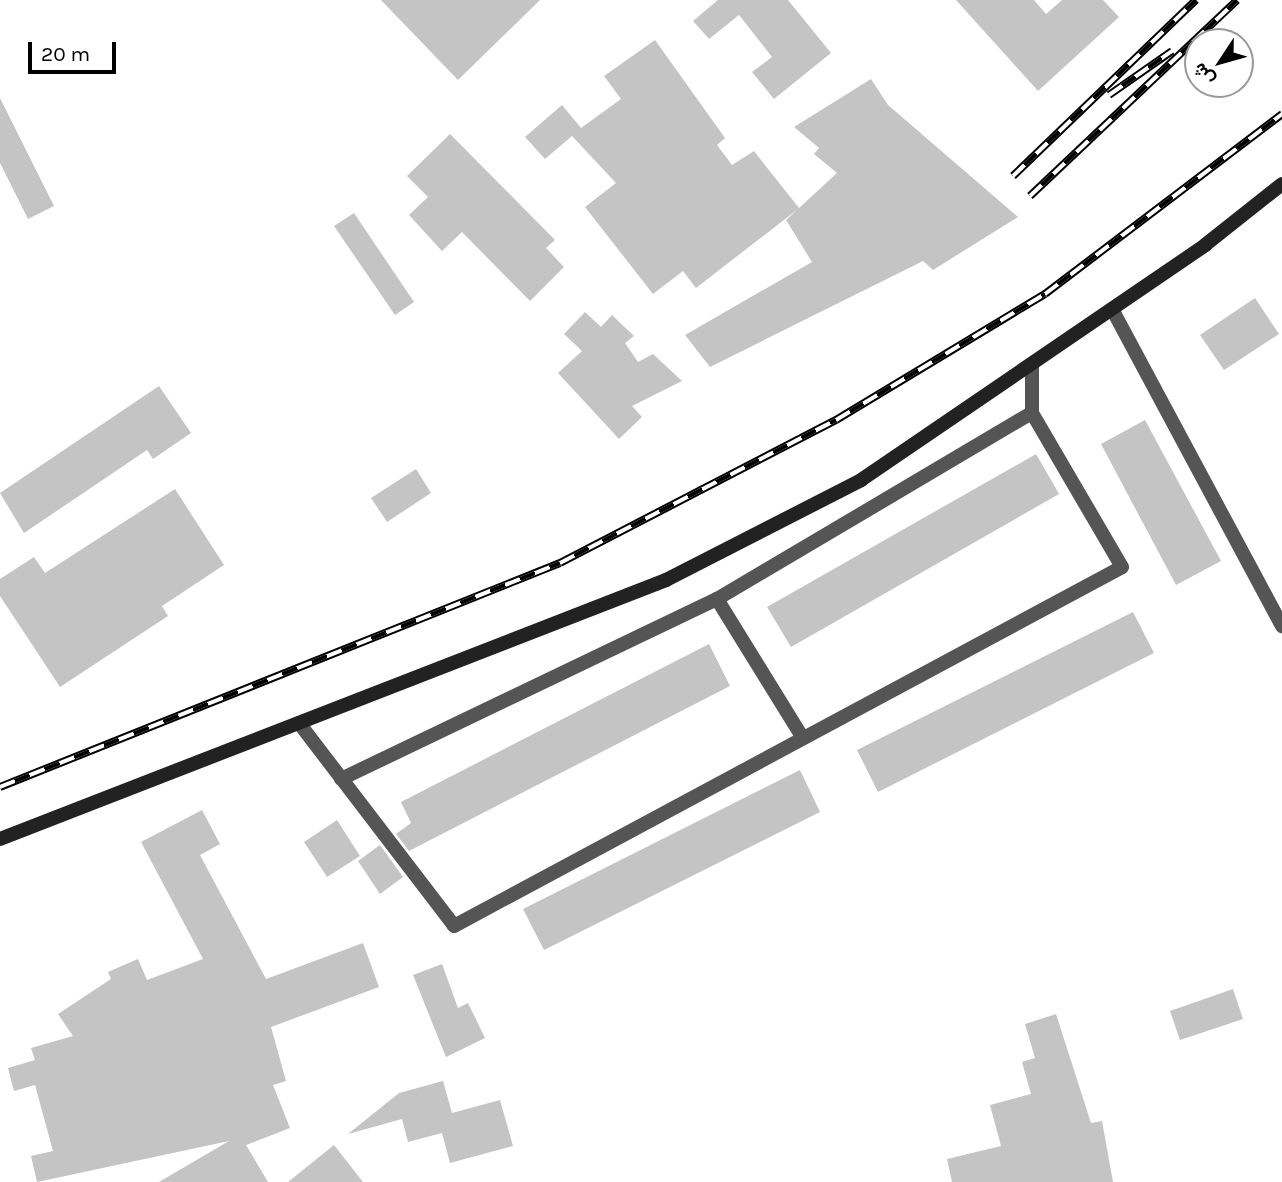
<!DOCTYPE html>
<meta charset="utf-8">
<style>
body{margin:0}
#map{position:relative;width:1282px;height:1182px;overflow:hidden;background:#fff;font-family:Karla,Vazirmatn,sans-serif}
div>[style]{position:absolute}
.building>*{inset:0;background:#c4c4c4}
.street>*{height:14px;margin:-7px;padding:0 7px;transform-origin:7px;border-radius:7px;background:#555}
.secondary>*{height:14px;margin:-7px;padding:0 7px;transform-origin:7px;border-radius:7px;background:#222}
.rail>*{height:8px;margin-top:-4px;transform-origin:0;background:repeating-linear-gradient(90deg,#fff 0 16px,#000 0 32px);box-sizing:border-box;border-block:2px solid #000}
span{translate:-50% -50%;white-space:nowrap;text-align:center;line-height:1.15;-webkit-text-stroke:7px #fff;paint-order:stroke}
.north{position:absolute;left:1184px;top:28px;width:70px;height:70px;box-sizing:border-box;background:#fff;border:2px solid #999;border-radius:50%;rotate:234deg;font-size:19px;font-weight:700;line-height:28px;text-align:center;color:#000}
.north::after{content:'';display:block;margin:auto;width:24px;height:32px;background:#000;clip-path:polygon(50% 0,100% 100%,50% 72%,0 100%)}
.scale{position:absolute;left:28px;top:42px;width:88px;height:32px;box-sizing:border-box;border:4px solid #000;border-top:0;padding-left:9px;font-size:21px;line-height:24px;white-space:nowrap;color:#000;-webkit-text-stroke:5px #fff;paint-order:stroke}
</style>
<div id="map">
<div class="building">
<div style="clip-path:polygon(381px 0,540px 0,458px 80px)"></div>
<div style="clip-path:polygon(718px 0,788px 0,831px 53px,774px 99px,752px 72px,772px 57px,739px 15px,709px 39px,693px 21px)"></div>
<div style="clip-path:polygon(956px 0,1034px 0,1046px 14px,1062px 0,1103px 0,1119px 17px,1038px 91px)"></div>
<div style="clip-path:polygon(655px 40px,725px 138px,717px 145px,732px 165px,754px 151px,799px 208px,837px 173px,814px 154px,819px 148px,794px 127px,871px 79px,888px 105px,1018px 217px,933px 270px,923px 261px,710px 367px,685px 335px,812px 262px,786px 220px,798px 209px,696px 288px,683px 271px,653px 294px,585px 207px,616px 183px,572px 136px,545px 159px,525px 137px,562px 105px,581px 128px,621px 99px,604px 76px)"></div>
<div style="clip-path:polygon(0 98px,54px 206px,28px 219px,0 163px)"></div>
<div style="clip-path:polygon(450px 134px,555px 240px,546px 248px,564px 267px,530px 301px,462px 232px,442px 251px,409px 215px,428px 197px,407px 176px)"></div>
<div style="clip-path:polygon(354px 213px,414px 302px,395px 315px,334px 226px)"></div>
<div style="clip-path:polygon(1255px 298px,1279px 334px,1224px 370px,1200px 335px)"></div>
<div style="clip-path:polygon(585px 312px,601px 327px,612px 315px,634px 336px,625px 343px,638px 362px,653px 354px,682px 381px,632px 406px,642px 417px,619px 439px,558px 373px,582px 351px,564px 334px)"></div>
<div style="clip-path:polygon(159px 386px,191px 433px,153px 459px,147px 450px,24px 533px,0 493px)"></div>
<div style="clip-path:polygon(1145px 420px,1221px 561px,1176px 585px,1101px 444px)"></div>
<div style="clip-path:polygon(1036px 454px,1059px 494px,791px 647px,767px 607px)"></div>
<div style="clip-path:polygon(416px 469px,431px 493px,387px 522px,371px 498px)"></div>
<div style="clip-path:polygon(175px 489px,224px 565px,162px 606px,168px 616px,60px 687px,0 596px,0 579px,34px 557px,45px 573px)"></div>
<div style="clip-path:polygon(1133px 612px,1154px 653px,878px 792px,857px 750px)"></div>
<div style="clip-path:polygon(709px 644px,730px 686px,409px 851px,396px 834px,411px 823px,401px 802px)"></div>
<div style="clip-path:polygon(800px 770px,820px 812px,544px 950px,523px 909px)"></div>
<div style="clip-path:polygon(202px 810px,220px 844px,200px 855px,266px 979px,363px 943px,379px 987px,271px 1027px,286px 1081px,273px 1085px,290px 1128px,246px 1145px,268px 1182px,159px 1182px,229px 1141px,37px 1182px,31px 1156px,53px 1151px,35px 1085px,14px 1091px,8px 1068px,35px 1060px,31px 1048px,73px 1036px,58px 1014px,111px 979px,108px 972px,138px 959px,147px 980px,203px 959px,141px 842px)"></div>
<div style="clip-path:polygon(337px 820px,360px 856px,327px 877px,304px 842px)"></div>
<div style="clip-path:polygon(380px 845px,403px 877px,380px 894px,358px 861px)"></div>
<div style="clip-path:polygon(442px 964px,458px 1008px,468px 1003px,485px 1038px,446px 1057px,413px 975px)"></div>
<div style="clip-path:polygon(1233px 989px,1243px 1019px,1180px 1040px,1170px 1011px)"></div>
<div style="clip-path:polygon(1056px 1014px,1091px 1123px,1102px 1121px,1113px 1182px,952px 1182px,947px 1159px,1001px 1146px,990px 1105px,1031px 1094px,1022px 1062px,1035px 1058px,1025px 1024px)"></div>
<div style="clip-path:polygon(443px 1081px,452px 1113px,500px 1100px,513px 1146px,450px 1163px,442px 1133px,408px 1142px,402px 1119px,348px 1134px,399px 1093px)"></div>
<div style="clip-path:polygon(334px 1145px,363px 1182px,288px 1182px)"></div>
</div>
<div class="street">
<div style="left:1112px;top:309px;width:360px;rotate:61.8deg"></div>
<div style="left:717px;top:599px;width:163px;rotate:58.3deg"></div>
<div style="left:299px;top:723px;width:255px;rotate:52.6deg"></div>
<div style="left:454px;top:926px;width:758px;rotate:-28.25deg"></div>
<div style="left:1122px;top:567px;width:178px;rotate:-120.3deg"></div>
<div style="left:1032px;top:413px;width:48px;rotate:-90deg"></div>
<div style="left:341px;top:779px;width:417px;rotate:-25.6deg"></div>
<div style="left:717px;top:599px;width:366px;rotate:-30.6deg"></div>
</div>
<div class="secondary">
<div style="left:0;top:839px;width:715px;rotate:-21.25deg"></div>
<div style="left:666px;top:580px;width:219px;rotate:-27.1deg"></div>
<div style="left:861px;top:480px;width:417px;rotate:-34.3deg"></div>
<div style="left:1205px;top:245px;width:98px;rotate:-38.4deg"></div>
</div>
<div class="rail">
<div style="left:1109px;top:95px;width:77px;rotate:-34.9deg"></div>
<div style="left:1013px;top:176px;width:254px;rotate:-43.9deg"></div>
<div style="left:1030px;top:196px;width:285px;rotate:-43.4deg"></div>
<div style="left:0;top:787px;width:603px;rotate:-21.8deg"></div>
<div style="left:560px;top:563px;width:311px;rotate:-27.4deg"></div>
<div style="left:836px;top:420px;width:244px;rotate:-31.1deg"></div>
<div style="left:1045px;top:294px;width:298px;rotate:-37.2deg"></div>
</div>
<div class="north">ش</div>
<div class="scale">20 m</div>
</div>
